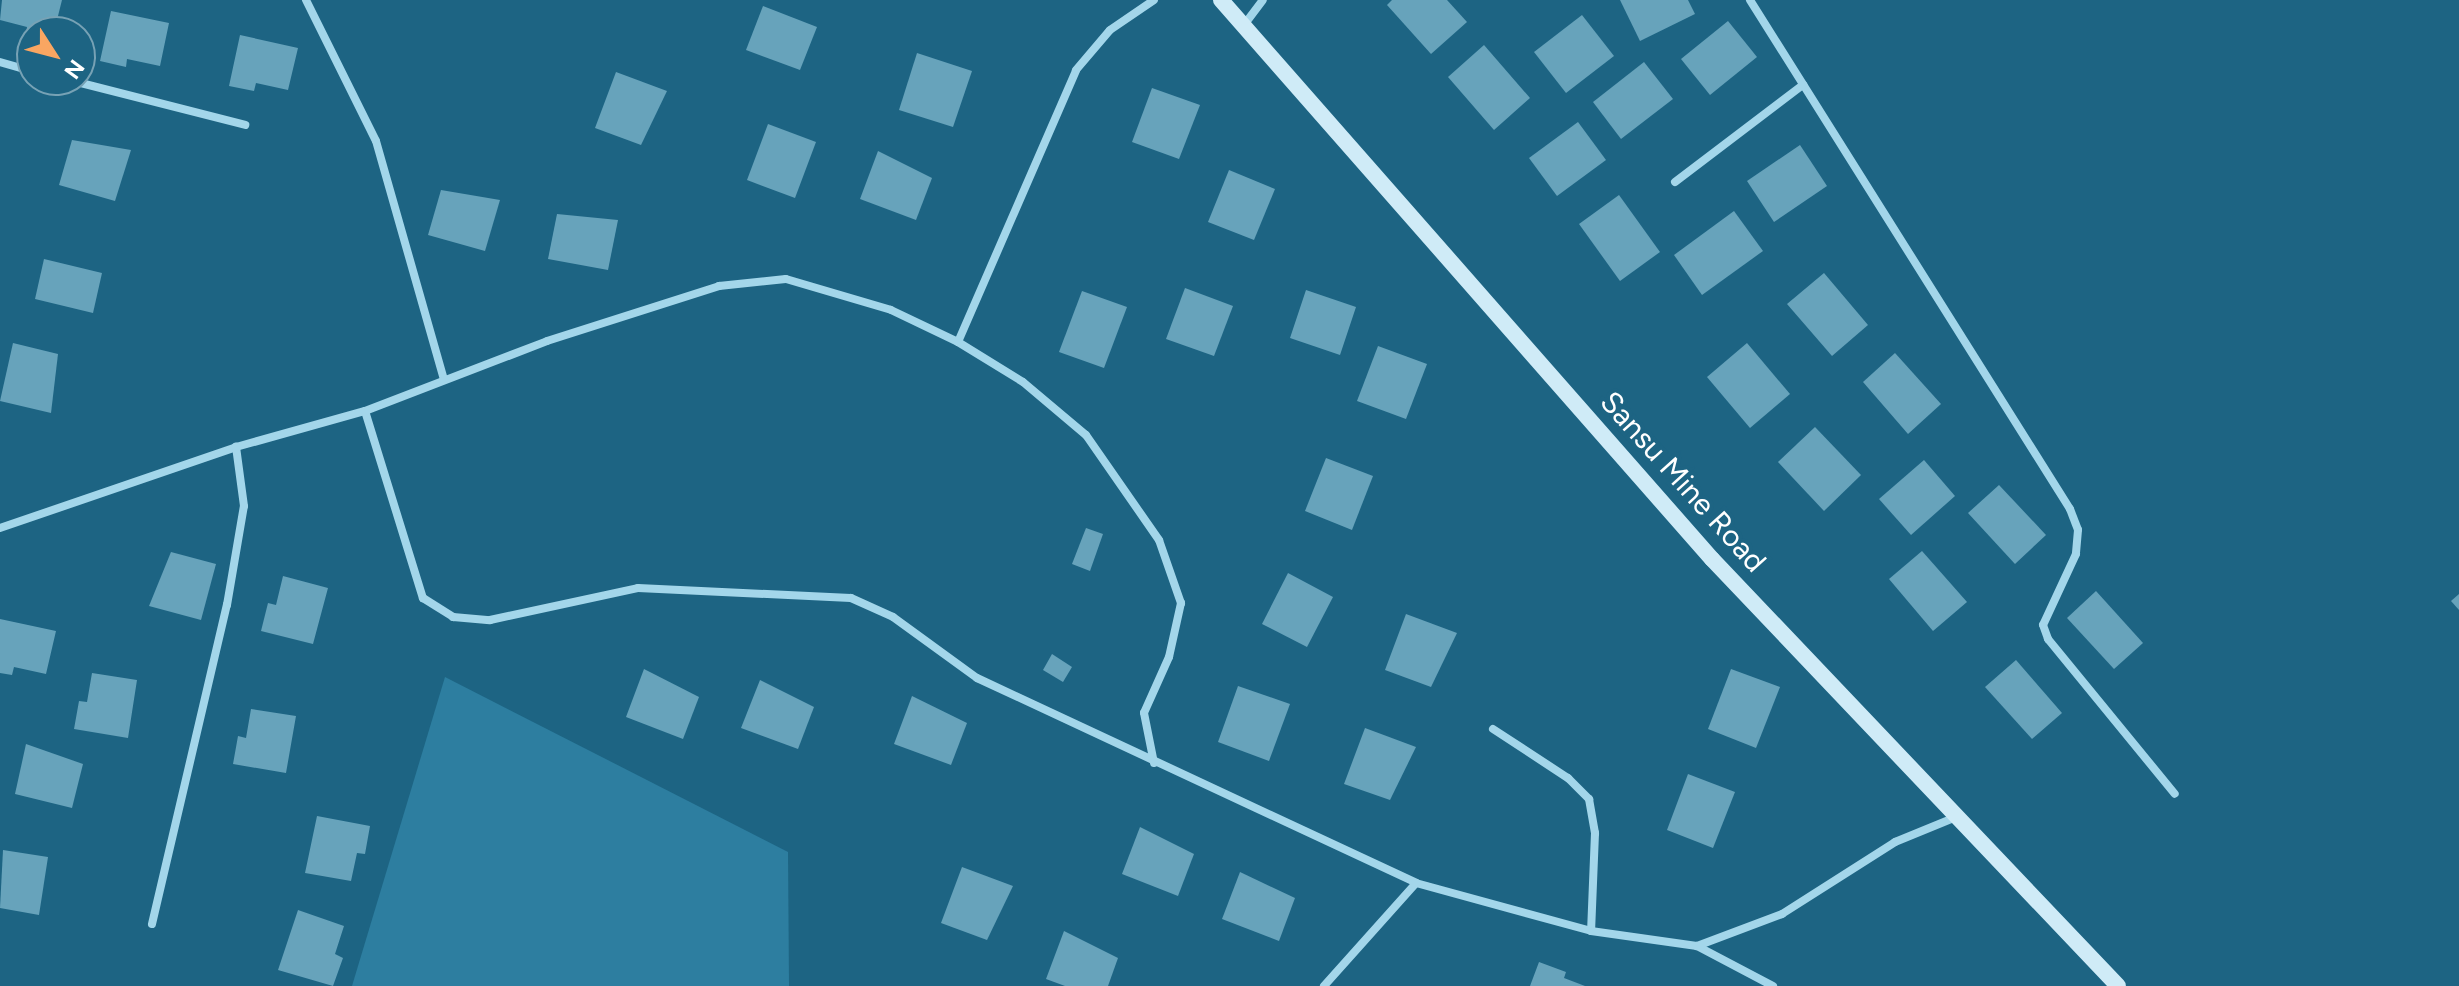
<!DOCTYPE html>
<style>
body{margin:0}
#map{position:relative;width:2459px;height:986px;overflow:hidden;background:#1d6483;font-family:Figtree,sans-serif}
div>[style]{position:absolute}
.green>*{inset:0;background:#2d7ea0}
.building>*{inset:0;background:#67a3bb}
.street>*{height:8px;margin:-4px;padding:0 4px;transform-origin:4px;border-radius:4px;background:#a3d6ea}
.secondary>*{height:16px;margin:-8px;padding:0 8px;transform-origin:8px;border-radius:8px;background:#cfebf7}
span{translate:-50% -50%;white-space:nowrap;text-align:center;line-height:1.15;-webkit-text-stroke:8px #1d6483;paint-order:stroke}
.street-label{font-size:30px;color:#fff}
.north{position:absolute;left:16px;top:16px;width:80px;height:80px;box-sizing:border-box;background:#1d6483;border:2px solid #77a2b5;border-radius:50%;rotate:126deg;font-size:22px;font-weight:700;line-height:32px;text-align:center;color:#fff}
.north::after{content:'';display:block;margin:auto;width:28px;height:36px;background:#f9a662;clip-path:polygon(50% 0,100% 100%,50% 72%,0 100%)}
</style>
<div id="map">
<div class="green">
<div style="clip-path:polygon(445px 677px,788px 852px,789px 986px,352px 986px)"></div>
</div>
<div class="building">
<div style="clip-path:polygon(2px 0,62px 0,54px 32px,32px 35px,26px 33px,27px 27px,0 20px)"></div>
<div style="clip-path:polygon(1392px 0,1447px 0,1467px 22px,1431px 54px,1387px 5px)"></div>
<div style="clip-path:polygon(1620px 0,1688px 0,1695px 14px,1640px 41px)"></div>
<div style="clip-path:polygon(763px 6px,817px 27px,800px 70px,746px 50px)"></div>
<div style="clip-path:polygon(111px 11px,169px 23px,160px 66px,127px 59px,126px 67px,100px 61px)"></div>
<div style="clip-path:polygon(1582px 15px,1614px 56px,1566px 93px,1534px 52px)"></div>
<div style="clip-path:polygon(1728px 21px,1757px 57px,1710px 95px,1681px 59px)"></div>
<div style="clip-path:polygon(240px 35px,298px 48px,288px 90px,256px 83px,254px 91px,229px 86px)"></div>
<div style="clip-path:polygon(1484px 45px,1530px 98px,1494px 130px,1448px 77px)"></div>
<div style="clip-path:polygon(917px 53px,972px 71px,953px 127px,899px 110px)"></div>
<div style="clip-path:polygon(1644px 62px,1673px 99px,1621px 139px,1593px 102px)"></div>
<div style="clip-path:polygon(616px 72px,667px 91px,641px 145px,595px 128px)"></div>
<div style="clip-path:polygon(1152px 88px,1200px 105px,1179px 159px,1132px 142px)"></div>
<div style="clip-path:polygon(1578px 122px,1606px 160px,1557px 196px,1529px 158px)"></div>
<div style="clip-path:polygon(768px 124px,816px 142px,795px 198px,747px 180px)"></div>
<div style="clip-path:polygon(72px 140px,131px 150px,115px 201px,59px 185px)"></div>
<div style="clip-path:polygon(1800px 145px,1827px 186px,1774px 222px,1747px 181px)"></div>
<div style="clip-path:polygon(878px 151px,932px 178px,916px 220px,860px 199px)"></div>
<div style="clip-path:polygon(1229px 170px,1275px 189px,1254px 240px,1208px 222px)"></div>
<div style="clip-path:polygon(441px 190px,500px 200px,485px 251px,428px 235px)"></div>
<div style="clip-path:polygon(1619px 195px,1660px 252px,1620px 281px,1579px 224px)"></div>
<div style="clip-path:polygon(1734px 211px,1763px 251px,1702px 295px,1674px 255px)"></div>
<div style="clip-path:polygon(557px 214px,618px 220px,608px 270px,548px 259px)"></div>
<div style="clip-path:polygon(44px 259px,102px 273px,93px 313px,35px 299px)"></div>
<div style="clip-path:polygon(1824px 273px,1868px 325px,1832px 356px,1787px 304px)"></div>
<div style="clip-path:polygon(1185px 288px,1233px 306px,1214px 356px,1166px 339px)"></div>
<div style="clip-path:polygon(1306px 290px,1356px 307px,1340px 355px,1290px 338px)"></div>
<div style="clip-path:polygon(1082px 291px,1127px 307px,1104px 368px,1059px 352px)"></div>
<div style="clip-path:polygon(13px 343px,58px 354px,51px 413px,0 401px)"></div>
<div style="clip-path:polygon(1747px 343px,1790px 394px,1750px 428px,1707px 377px)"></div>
<div style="clip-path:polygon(1378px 346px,1427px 364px,1406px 419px,1357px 401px)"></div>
<div style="clip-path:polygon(1895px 353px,1941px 404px,1908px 434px,1863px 382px)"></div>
<div style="clip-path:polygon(1815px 427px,1861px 475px,1824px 511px,1778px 462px)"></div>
<div style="clip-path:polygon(1326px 458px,1373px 476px,1352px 530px,1305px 511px)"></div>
<div style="clip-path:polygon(1924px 460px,1955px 496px,1911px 535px,1879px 499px)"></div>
<div style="clip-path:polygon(1999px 485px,2046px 535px,2015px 564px,1968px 513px)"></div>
<div style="clip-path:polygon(1086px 528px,1103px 534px,1090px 571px,1072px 564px)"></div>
<div style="clip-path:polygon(1922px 551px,1967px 602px,1933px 631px,1889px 579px)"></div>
<div style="clip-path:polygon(171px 552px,216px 564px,201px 620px,149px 606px)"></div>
<div style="clip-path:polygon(1288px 573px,1333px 597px,1307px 647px,1262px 624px)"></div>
<div style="clip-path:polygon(283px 576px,328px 588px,313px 644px,261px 631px,268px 603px,276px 605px)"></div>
<div style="clip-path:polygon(2096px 591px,2143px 643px,2114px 669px,2067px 618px)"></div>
<div style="clip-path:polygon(2459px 594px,2459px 610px,2451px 601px)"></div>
<div style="clip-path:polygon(1406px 614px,1457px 633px,1431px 687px,1385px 670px)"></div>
<div style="clip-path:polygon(0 619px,56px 631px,46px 674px,14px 667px,12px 675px,0 673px)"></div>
<div style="clip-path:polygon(1052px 654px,1072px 667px,1063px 682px,1043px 670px)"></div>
<div style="clip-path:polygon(2016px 660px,2062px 713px,2032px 739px,1985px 687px)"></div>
<div style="clip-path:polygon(644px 669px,699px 697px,683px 739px,626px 717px)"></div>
<div style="clip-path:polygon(1731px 669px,1780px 687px,1756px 748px,1708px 729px)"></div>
<div style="clip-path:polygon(92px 673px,137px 680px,128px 738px,74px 729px,79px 701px,87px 702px)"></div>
<div style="clip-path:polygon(760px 680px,814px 707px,798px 749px,741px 728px)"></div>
<div style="clip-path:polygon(1238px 686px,1290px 704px,1269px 761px,1218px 742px)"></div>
<div style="clip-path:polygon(912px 696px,967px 723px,951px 765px,894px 744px)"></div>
<div style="clip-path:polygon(251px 709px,296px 716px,286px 773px,233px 764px,238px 736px,246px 738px)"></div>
<div style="clip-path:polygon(1365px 728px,1416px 747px,1390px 800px,1344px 784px)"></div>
<div style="clip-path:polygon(26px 744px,83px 764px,72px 808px,15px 794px)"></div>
<div style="clip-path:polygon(1688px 774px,1735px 792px,1713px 848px,1667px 830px)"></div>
<div style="clip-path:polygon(317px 816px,370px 826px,365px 854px,357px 853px,351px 881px,305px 873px)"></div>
<div style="clip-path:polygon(1140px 827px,1194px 854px,1178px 896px,1122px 874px)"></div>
<div style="clip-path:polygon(3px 850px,48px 857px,39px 915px,0 908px)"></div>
<div style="clip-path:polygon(962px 867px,1013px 886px,987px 940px,941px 923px)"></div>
<div style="clip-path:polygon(1240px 872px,1295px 898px,1279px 941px,1222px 919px)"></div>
<div style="clip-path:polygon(298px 910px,344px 926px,335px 954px,343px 958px,333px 986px,278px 970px)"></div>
<div style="clip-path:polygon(1064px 931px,1118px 958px,1108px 986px,1065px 986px,1046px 979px)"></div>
<div style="clip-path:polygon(1539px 962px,1566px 972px,1564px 978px,1585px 986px,1530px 986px)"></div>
</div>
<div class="street">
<div style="left:306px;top:0;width:157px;rotate:63.6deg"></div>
<div style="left:376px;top:141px;width:248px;rotate:74.1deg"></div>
<div style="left:1750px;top:0;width:601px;rotate:57.84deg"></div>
<div style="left:2070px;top:509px;width:22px;rotate:69deg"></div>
<div style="left:2078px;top:530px;width:24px;rotate:95deg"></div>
<div style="left:2076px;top:554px;width:78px;rotate:114.9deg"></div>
<div style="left:2043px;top:625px;width:15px;rotate:70deg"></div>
<div style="left:2048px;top:639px;width:200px;rotate:50.7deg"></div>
<div style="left:1244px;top:25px;width:31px;rotate:-53deg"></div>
<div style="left:0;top:62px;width:33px;rotate:16deg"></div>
<div style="left:69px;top:80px;width:182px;rotate:14.3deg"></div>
<div style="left:1675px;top:182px;width:161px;rotate:-37.2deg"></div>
<div style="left:958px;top:342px;width:296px;rotate:-66.5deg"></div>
<div style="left:1076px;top:70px;width:52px;rotate:-49.6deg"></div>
<div style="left:1110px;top:30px;width:53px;rotate:-34.3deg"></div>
<div style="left:365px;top:411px;width:196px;rotate:72.8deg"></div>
<div style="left:423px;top:598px;width:36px;rotate:32deg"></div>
<div style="left:453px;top:617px;width:37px;rotate:5deg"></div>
<div style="left:490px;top:620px;width:151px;rotate:-12.2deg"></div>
<div style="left:638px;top:588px;width:213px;rotate:2.7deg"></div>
<div style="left:851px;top:598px;width:46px;rotate:24.3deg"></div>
<div style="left:893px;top:617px;width:104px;rotate:36deg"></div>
<div style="left:977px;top:678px;width:485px;rotate:25deg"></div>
<div style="left:1416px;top:883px;width:181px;rotate:15.3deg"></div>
<div style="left:1591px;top:931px;width:107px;rotate:8.1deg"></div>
<div style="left:1697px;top:946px;width:91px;rotate:-20.6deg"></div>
<div style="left:1782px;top:914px;width:134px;rotate:-32.5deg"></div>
<div style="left:1895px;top:842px;width:66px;rotate:-22.3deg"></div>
<div style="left:0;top:528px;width:250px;rotate:-18.9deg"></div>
<div style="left:236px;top:447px;width:134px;rotate:-15.6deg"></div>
<div style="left:365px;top:411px;width:195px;rotate:-21deg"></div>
<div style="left:547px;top:341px;width:181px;rotate:-17.7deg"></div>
<div style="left:719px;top:286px;width:67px;rotate:-6deg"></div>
<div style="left:786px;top:279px;width:109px;rotate:16.4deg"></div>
<div style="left:891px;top:310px;width:74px;rotate:25.5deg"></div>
<div style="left:958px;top:342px;width:76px;rotate:31.6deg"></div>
<div style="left:1023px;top:382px;width:82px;rotate:40.1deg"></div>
<div style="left:1086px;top:435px;width:128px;rotate:55.2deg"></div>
<div style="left:1159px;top:540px;width:67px;rotate:70.8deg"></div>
<div style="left:1181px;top:603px;width:55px;rotate:102.5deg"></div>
<div style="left:1169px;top:657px;width:61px;rotate:114.1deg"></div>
<div style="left:1144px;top:713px;width:51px;rotate:78.7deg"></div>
<div style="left:1493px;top:729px;width:90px;rotate:33.2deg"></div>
<div style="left:1568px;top:778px;width:30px;rotate:45deg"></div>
<div style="left:1589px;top:799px;width:35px;rotate:80deg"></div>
<div style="left:1595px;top:833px;width:98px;rotate:92.3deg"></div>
<div style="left:152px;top:924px;width:328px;rotate:-76.8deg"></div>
<div style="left:227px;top:605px;width:100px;rotate:-80.3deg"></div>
<div style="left:244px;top:506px;width:60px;rotate:-97.7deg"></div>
<div style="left:1697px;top:946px;width:86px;rotate:27.8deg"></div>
<div style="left:1324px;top:986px;width:138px;rotate:-48.2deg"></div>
</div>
<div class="secondary">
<div style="left:1221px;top:0;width:744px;rotate:48.71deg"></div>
<div style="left:1712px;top:559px;width:589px;rotate:46.44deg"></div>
</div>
<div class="street-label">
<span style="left:1683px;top:482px;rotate:48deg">Sansu Mine Road</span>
</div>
<div class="north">N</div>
</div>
